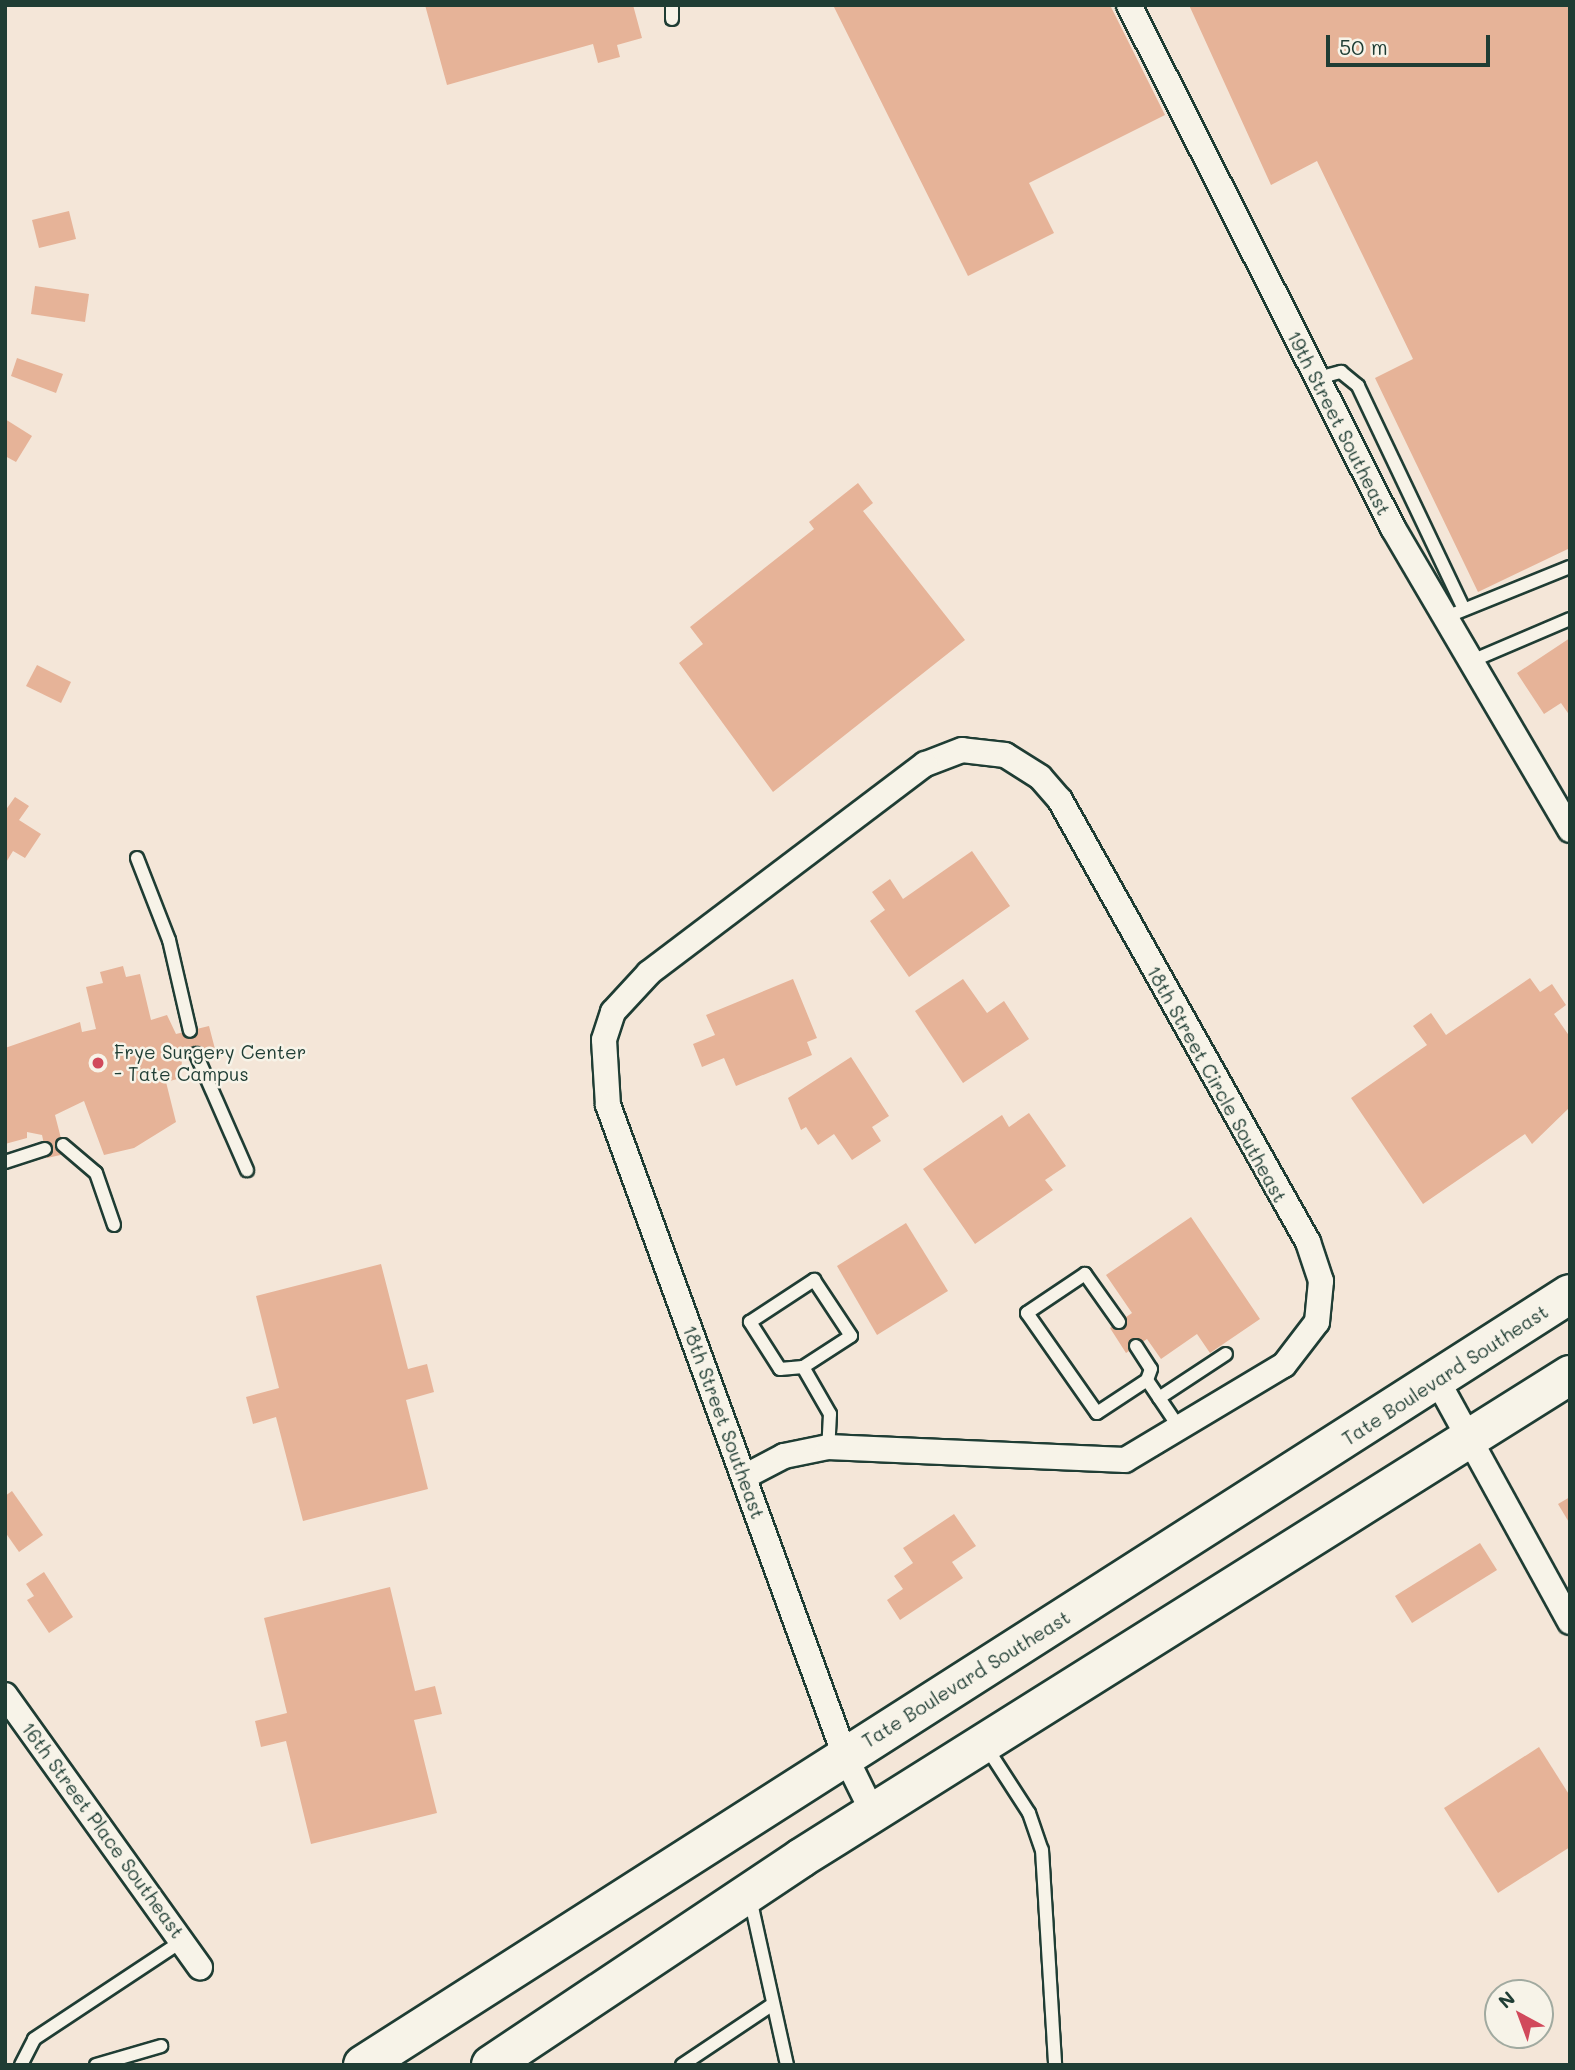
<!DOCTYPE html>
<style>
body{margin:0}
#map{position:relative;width:1575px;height:2070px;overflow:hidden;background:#f4e6d8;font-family:Mali,sans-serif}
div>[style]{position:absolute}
.building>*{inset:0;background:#e6b398}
.roads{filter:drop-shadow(2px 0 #1f3d34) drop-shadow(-2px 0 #1f3d34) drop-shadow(0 2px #1f3d34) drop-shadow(0 -2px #1f3d34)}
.service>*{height:12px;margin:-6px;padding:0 6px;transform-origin:6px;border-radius:6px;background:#f7f3e8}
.minor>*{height:24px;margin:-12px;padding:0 12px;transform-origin:12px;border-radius:12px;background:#f7f3e8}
.primary>*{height:38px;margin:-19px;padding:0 19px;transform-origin:19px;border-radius:19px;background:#f7f3e8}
.dots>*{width:19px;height:19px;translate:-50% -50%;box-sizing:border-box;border:4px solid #f7f3e8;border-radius:50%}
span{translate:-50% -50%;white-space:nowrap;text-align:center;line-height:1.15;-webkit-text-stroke:5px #f7f3e8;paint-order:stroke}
.street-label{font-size:19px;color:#1f3d34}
.poi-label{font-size:19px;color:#1f3d34}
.left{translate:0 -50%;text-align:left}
.frame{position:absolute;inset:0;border:7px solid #1f3d34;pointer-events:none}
.north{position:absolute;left:1484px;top:1979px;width:70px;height:70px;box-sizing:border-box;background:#f7f3e8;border:2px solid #a1aaa0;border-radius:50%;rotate:319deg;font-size:19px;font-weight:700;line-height:28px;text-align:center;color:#1f3d34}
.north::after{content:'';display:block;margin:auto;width:24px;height:32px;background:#d1495b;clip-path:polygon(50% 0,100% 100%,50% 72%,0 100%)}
.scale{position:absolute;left:1326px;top:35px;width:164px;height:32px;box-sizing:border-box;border:4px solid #1f3d34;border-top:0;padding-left:9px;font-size:21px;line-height:24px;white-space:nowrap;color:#1f3d34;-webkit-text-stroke:5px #f7f3e8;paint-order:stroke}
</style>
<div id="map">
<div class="building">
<div style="clip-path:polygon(425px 5px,633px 5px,642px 38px,617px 45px,620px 57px,598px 63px,593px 44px,447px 85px)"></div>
<div style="clip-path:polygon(833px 5px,1110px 5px,1165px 115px,1029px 183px,1054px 233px,968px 276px)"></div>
<div style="clip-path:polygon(1189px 5px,1570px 5px,1570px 548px,1478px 592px,1375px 378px,1413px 359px,1317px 161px,1271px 185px)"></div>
<div style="clip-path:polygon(69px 211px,76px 239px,39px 248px,32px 220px)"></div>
<div style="clip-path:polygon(35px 286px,89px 294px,85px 322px,31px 314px)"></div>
<div style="clip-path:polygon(17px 358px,63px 374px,56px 393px,11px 376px)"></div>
<div style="clip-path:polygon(5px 419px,32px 436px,16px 462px,5px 456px)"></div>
<div style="clip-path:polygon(858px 483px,873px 503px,863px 511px,965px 640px,773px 792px,679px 663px,703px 644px,690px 627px,814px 529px,809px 522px)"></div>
<div style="clip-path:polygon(1570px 638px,1570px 716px,1561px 703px,1544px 714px,1517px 673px)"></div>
<div style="clip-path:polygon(37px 665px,71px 682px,61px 703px,26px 686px)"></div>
<div style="clip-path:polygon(15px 797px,29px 806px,19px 820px,41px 834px,25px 858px,13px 851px,5px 864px,5px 811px)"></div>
<div style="clip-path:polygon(972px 851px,1010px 906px,909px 977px,870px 921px,885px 910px,872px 892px,890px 879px,903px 899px)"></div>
<div style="clip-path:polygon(123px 966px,126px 977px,140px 974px,151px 1020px,167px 1015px,176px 1034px,209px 1026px,215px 1049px,182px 1058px,181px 1078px,166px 1082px,176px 1122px,134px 1148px,104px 1155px,84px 1101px,55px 1115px,65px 1154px,47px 1158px,42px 1135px,27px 1132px,27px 1138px,5px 1144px,5px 1048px,80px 1022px,82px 1032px,96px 1029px,86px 987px,103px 983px,100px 972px)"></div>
<div style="clip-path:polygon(1530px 978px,1540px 992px,1552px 984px,1566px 1005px,1554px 1014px,1570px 1037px,1570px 1107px,1532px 1144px,1525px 1134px,1423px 1204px,1351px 1098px,1427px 1045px,1413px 1026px,1431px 1013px,1446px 1035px)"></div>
<div style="clip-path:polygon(793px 979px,817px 1038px,807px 1042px,812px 1055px,736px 1086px,724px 1058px,702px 1067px,693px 1044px,715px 1035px,706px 1015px)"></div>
<div style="clip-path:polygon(963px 979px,987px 1013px,1004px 1001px,1029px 1039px,963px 1083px,915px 1011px)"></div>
<div style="clip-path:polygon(851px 1057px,889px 1116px,872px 1127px,881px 1141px,852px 1160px,834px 1134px,818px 1145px,806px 1127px,801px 1130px,788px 1098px)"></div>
<div style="clip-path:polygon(1029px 1113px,1066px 1166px,1045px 1180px,1053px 1190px,975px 1244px,923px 1169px,1002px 1115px,1009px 1127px)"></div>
<div style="clip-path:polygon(1191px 1217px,1260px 1319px,1210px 1353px,1197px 1334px,1161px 1359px,1147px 1339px,1126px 1353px,1110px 1328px,1132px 1313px,1106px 1275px)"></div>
<div style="clip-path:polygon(906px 1223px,948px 1291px,877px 1335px,837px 1266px)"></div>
<div style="clip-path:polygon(381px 1264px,408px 1369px,427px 1364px,434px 1392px,406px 1400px,428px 1489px,303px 1521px,276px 1417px,253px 1424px,246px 1397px,279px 1388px,256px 1296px)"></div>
<div style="clip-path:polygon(12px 1491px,43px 1535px,19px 1552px,5px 1532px,5px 1496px)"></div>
<div style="clip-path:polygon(1570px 1497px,1570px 1524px,1558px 1504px)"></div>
<div style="clip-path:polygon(954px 1514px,976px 1546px,952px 1562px,963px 1578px,900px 1620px,887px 1600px,903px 1589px,894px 1576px,913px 1563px,903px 1548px)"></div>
<div style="clip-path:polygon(1480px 1543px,1497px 1570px,1412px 1623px,1395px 1596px)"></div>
<div style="clip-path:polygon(44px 1572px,73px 1617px,49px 1633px,27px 1600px,34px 1596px,26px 1584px)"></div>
<div style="clip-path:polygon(390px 1587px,415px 1691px,435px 1686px,442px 1714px,414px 1720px,437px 1813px,311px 1844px,286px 1741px,261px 1747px,255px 1721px,287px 1713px,264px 1618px)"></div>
<div style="clip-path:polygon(1539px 1747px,1570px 1796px,1570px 1847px,1498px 1893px,1444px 1808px)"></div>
</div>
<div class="roads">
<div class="service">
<div style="left:672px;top:5px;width:14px;rotate:90deg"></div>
<div style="left:1318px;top:378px;width:24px;rotate:-15deg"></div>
<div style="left:1341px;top:372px;width:22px;rotate:39deg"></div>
<div style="left:1358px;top:386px;width:247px;rotate:64.6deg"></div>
<div style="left:1456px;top:613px;width:123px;rotate:-22deg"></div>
<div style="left:1467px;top:663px;width:112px;rotate:-23.1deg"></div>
<div style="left:137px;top:858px;width:88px;rotate:68.7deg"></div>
<div style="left:169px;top:940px;width:93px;rotate:77deg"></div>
<div style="left:196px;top:1054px;width:127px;rotate:66.3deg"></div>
<div style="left:63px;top:1145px;width:43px;rotate:40.3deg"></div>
<div style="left:96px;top:1173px;width:55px;rotate:70.9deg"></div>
<div style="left:5px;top:1162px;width:42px;rotate:-18deg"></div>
<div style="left:814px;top:1280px;width:67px;rotate:56.5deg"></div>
<div style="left:851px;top:1336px;width:57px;rotate:147.1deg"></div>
<div style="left:803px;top:1367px;width:23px;rotate:175deg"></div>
<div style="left:780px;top:1369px;width:56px;rotate:-122.6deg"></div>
<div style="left:750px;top:1322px;width:77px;rotate:-33.3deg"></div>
<div style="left:1119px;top:1322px;width:59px;rotate:-125.3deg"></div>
<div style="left:1085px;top:1274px;width:70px;rotate:146.1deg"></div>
<div style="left:1027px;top:1313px;width:122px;rotate:55deg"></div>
<div style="left:1097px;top:1413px;width:60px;rotate:-33.4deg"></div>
<div style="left:1147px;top:1380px;width:59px;rotate:56deg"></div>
<div style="left:1136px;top:1346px;width:27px;rotate:57deg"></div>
<div style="left:1151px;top:1369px;width:12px;rotate:110deg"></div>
<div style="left:803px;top:1367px;width:54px;rotate:60.1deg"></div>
<div style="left:830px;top:1414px;width:33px;rotate:93deg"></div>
<div style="left:1159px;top:1398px;width:80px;rotate:-33.3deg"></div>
<div style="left:985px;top:1745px;width:81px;rotate:57.1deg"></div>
<div style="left:1029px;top:1813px;width:39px;rotate:71deg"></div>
<div style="left:1042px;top:1850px;width:215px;rotate:86.5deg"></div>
<div style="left:750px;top:1898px;width:171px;rotate:77.5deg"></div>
<div style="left:21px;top:2065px;width:29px;rotate:-63deg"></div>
<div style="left:34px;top:2039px;width:178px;rotate:-33.5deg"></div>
<div style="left:96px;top:2065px;width:68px;rotate:-16.3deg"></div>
<div style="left:682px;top:2065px;width:106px;rotate:-33.8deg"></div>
</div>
<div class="minor">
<div style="left:1129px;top:5px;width:586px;rotate:63.22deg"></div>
<div style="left:1393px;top:528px;width:350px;rotate:59.6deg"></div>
<div style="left:1437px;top:1380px;width:276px;rotate:61.2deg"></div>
<div style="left:744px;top:1477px;width:45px;rotate:-27.7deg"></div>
<div style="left:784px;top:1456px;width:45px;rotate:-11.6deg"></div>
<div style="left:828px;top:1447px;width:297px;rotate:2.5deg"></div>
<div style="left:1125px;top:1460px;width:185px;rotate:-30.9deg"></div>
<div style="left:1284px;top:1365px;width:54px;rotate:-52.5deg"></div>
<div style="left:1317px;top:1322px;width:41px;rotate:-84.4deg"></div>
<div style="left:1321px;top:1281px;width:41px;rotate:-108.4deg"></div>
<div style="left:1308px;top:1242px;width:507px;rotate:-119.3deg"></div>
<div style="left:1060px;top:800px;width:30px;rotate:-131deg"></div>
<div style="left:1040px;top:777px;width:41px;rotate:-147.8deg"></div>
<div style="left:1005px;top:755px;width:43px;rotate:-173.4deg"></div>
<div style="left:962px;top:750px;width:40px;rotate:159deg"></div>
<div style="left:925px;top:764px;width:346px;rotate:142.9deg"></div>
<div style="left:649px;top:973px;width:53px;rotate:132.7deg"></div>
<div style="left:613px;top:1012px;width:29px;rotate:108deg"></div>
<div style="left:604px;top:1040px;width:65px;rotate:86.5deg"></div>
<div style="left:608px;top:1105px;width:693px;rotate:70deg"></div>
<div style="left:845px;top:1756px;width:64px;rotate:63.8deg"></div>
<div style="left:5px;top:1695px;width:335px;rotate:54.4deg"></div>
</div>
<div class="primary">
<div style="left:363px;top:2065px;width:1432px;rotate:-32.57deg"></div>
<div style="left:491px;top:2065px;width:373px;rotate:-33.7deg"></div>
<div style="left:801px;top:1858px;width:908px;rotate:-32.13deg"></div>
</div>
</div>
<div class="dots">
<div style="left:98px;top:1063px;background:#d1495b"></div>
</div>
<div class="street-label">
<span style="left:1339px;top:423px;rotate:63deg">19th Street Southeast</span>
<span style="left:1217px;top:1084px;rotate:61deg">18th Street Circle Southeast</span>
<span style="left:1445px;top:1375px;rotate:-33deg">Tate Boulevard Southeast</span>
<span style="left:724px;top:1422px;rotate:70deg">18th Street Southeast</span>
<span style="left:966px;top:1679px;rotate:-32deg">Tate Boulevard Southeast</span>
<span style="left:103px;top:1830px;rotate:54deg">16th Street Place Southeast</span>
</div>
<div class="poi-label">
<span class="left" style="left:114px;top:1063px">Frye Surgery Center<br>- Tate Campus</span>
</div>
<div class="frame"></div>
<div class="north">N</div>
<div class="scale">50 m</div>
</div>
